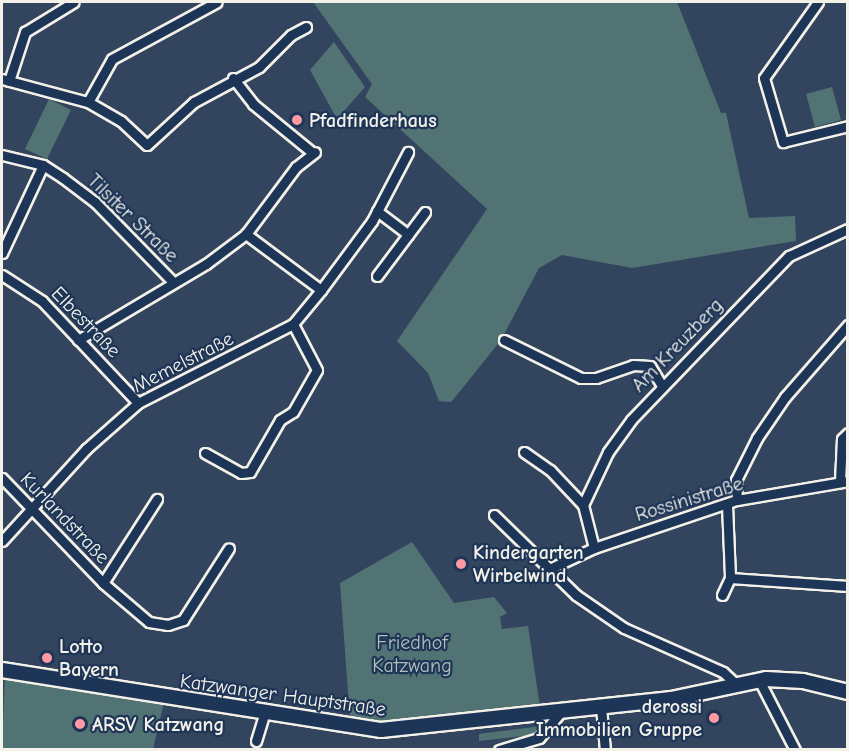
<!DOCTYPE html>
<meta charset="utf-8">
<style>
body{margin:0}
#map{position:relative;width:849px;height:751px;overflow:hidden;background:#32445e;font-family:"Comic Neue",sans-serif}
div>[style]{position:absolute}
.green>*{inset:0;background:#527373}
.roads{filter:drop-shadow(2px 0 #f4f1e8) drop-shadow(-2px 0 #f4f1e8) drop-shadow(0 2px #f4f1e8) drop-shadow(0 -2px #f4f1e8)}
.minor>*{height:9px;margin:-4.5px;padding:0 4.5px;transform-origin:4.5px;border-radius:4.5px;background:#1d3557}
.secondary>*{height:14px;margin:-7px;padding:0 7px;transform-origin:7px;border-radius:7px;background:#1d3557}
.dots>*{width:16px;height:16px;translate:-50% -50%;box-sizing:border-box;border:3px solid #1d3557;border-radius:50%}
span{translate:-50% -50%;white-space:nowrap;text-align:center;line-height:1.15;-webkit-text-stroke:4.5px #1d3557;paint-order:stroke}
.poi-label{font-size:20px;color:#f4f1e8;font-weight:700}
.left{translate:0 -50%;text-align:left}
.right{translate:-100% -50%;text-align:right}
.street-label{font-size:20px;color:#f4f1e8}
.park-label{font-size:20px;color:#b3bfb9}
.frame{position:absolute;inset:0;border:3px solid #f4f1e8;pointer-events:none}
</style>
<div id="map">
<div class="green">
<div style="clip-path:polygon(313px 2px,677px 2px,721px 113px,726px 113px,749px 218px,795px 216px,796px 241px,632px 268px,562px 255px,539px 268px,501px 340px,461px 390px,451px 402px,439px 401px,428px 373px,397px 341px,487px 209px,365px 97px,372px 84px)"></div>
<div style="clip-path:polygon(334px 42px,365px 87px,337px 119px,310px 70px)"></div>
<div style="clip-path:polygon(832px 87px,841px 120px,815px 127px,806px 94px)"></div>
<div style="clip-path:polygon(49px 99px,71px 110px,47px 159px,25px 149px)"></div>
<div style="clip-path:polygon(412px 542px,454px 603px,494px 597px,507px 613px,500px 617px,502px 629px,528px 626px,540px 707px,395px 723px,350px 720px,340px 583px)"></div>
<div style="clip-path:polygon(5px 671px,165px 698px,153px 749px,2px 750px)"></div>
<div style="clip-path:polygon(549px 725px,541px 734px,479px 741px,479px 734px)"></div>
</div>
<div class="roads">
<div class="minor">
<div style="left:818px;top:2px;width:93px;rotate:125.4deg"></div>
<div style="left:764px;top:78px;width:67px;rotate:73.5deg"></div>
<div style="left:783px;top:142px;width:67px;rotate:-13.8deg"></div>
<div style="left:233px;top:78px;width:33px;rotate:52deg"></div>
<div style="left:253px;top:104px;width:77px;rotate:39.2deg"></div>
<div style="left:2px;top:79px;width:89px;rotate:15deg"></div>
<div style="left:88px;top:102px;width:38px;rotate:30deg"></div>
<div style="left:121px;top:121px;width:35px;rotate:43deg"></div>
<div style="left:147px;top:145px;width:64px;rotate:-42.5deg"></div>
<div style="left:194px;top:102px;width:74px;rotate:-28.3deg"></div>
<div style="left:259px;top:67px;width:45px;rotate:-45deg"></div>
<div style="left:291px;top:35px;width:17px;rotate:-28deg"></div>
<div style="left:9px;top:81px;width:52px;rotate:-71.9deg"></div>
<div style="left:25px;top:32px;width:57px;rotate:-31.5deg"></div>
<div style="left:88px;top:102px;width:49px;rotate:-60.8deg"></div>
<div style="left:112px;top:59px;width:119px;rotate:-28.5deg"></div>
<div style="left:2px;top:155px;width:42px;rotate:13.7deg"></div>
<div style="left:43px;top:165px;width:24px;rotate:33deg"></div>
<div style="left:63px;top:178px;width:40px;rotate:37deg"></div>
<div style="left:95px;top:202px;width:112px;rotate:45.7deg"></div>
<div style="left:377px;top:211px;width:39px;rotate:37deg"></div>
<div style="left:2px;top:253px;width:97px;rotate:-65deg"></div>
<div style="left:2px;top:275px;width:48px;rotate:33deg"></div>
<div style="left:42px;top:301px;width:140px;rotate:46.7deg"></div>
<div style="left:377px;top:276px;width:80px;rotate:-53.1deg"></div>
<div style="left:321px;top:290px;width:86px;rotate:-53.5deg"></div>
<div style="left:372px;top:221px;width:78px;rotate:-62.4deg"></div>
<div style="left:78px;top:340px;width:149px;rotate:-30.7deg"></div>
<div style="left:206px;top:264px;width:50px;rotate:-36.9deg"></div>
<div style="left:246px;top:234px;width:84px;rotate:-53.3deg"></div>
<div style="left:296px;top:167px;width:24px;rotate:-38deg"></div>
<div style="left:504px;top:340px;width:86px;rotate:26.3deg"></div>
<div style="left:581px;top:378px;width:15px"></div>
<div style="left:596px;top:378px;width:39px;rotate:-19deg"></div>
<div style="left:633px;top:365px;width:17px;rotate:3deg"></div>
<div style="left:650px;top:366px;width:21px;rotate:59deg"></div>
<div style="left:524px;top:452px;width:32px;rotate:35deg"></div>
<div style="left:550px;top:470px;width:48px;rotate:46.7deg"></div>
<div style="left:205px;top:453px;width:41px;rotate:29.1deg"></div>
<div style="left:241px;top:473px;width:9px;rotate:-6deg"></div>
<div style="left:250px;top:472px;width:60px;rotate:-60deg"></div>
<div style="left:280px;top:420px;width:15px;rotate:-32deg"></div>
<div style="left:293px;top:412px;width:48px;rotate:-60.3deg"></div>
<div style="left:317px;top:370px;width:52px;rotate:-117.6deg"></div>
<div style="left:2px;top:478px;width:146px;rotate:46.1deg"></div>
<div style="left:103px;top:583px;width:60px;rotate:40.3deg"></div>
<div style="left:149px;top:622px;width:19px;rotate:9deg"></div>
<div style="left:168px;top:625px;width:16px;rotate:-18deg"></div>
<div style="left:183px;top:620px;width:85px;rotate:-57.4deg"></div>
<div style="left:840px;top:481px;width:42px;rotate:-87.3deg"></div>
<div style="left:842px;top:439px;width:8px;rotate:-45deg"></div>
<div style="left:737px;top:500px;width:20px;rotate:-93deg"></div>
<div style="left:736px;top:480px;width:47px;rotate:-63.4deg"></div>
<div style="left:757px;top:438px;width:50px;rotate:-55.7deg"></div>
<div style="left:785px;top:397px;width:96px;rotate:-48.8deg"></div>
<div style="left:727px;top:505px;width:73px;rotate:87.6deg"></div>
<div style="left:730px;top:578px;width:118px;rotate:3.9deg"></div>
<div style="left:494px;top:515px;width:115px;rotate:44.3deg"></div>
<div style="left:576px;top:595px;width:58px;rotate:34.5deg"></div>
<div style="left:624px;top:628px;width:108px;rotate:24deg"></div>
<div style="left:723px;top:672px;width:18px;rotate:43deg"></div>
<div style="left:2px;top:541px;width:125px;rotate:-47.6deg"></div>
<div style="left:86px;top:449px;width:69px;rotate:-41.5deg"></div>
<div style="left:138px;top:403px;width:174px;rotate:-27deg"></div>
<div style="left:293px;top:324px;width:44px;rotate:-50.5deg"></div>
<div style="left:321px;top:290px;width:94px;rotate:-143.3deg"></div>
<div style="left:594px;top:548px;width:44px;rotate:-104.3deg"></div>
<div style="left:583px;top:505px;width:59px;rotate:-64.7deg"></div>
<div style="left:608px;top:452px;width:39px;rotate:-54deg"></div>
<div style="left:631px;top:420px;width:228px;rotate:-46.1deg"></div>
<div style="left:789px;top:256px;width:65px;rotate:-24.6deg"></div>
<div style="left:547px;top:570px;width:52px;rotate:-25.1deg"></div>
<div style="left:594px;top:548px;width:151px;rotate:-18.6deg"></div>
<div style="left:737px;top:500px;width:113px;rotate:-9.7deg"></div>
<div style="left:103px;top:583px;width:100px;rotate:-57.3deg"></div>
<div style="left:722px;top:595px;width:19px;rotate:-65deg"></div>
<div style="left:759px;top:680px;width:79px;rotate:62.8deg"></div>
<div style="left:601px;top:707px;width:43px;rotate:84.7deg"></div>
<div style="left:256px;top:741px;width:27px;rotate:-73deg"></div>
<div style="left:499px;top:750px;width:42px;rotate:-16.7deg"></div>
<div style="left:539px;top:738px;width:34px;rotate:-50deg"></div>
</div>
<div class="secondary">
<div style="left:2px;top:670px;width:384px;rotate:9deg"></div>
<div style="left:381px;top:730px;width:292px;rotate:-6.1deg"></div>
<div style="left:671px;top:699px;width:97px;rotate:-11.9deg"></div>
<div style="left:766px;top:679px;width:37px;rotate:3deg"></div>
<div style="left:803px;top:681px;width:46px;rotate:13.7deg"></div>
</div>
</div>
<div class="dots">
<div style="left:297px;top:120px;background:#ff9aa2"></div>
<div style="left:461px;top:564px;background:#ff9aa2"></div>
<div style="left:47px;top:658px;background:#ff9aa2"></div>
<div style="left:714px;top:718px;background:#ff9aa2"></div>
<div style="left:80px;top:724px;background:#ff9aa2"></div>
</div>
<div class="poi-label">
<span class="left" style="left:309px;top:120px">Pfadfinderhaus</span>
<span class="left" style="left:473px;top:564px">Kindergarten<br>Wirbelwind</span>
<span class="left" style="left:59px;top:658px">Lotto<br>Bayern</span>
<span class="right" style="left:702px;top:718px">derossi<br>Immobilien Gruppe</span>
<span class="left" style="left:92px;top:724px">ARSV Katzwang</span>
</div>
<div class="street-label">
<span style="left:133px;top:218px;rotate:44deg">Tilsiter Straße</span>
<span style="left:86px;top:322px;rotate:46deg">Elbestraße</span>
<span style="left:677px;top:345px;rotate:-46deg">Am Kreuzberg</span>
<span style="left:183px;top:362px;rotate:-27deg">Memelstraße</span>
<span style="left:689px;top:499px;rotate:-17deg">Rossinistraße</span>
<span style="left:65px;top:518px;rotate:46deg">Kurlandstraße</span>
<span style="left:283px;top:695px;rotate:8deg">Katzwanger Hauptstraße</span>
</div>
<div class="park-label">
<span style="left:412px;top:654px">Friedhof<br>Katzwang</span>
</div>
<div class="frame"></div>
</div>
